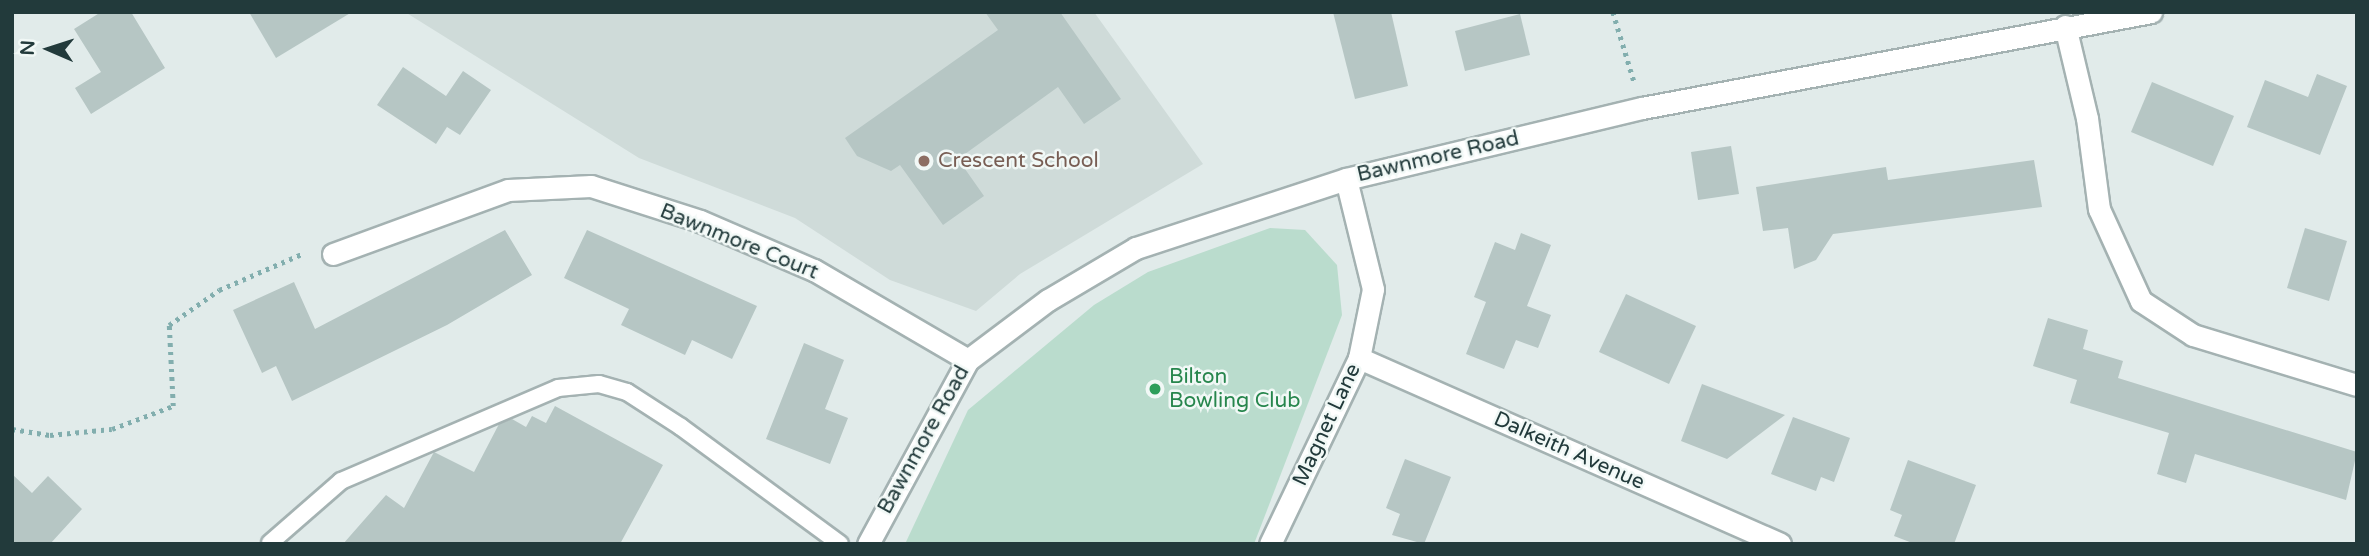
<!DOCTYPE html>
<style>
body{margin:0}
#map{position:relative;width:2369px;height:556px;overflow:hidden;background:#e1ebea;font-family:"Varela Round",sans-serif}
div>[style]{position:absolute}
.built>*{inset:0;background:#cfdbd9}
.green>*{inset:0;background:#badccd}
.building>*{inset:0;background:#b6c6c4}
.path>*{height:4.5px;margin-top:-2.25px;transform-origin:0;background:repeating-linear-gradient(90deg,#82aeae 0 3.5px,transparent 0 8.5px)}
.roads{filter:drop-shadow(2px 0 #a4b2b2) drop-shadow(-2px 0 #a4b2b2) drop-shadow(0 2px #a4b2b2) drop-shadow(0 -2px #a4b2b2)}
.service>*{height:16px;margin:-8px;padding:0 8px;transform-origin:8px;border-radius:8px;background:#fff}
.minor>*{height:21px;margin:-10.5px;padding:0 10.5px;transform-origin:10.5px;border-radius:10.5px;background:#fff}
.dots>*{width:19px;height:19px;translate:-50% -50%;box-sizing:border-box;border:4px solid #f1f8f6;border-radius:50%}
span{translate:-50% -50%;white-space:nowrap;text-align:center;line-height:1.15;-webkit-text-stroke:5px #f1f8f6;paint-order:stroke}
.street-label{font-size:21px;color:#223a3b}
.education-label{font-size:21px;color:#785e54}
.left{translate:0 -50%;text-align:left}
.leisure-label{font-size:21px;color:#27864d}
.frame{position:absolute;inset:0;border:14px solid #223a3b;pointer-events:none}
.north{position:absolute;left:14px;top:14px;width:70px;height:70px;-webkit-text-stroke:5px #f1f8f6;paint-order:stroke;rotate:273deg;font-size:19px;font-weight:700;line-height:28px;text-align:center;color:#223a3b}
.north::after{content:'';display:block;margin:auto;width:24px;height:32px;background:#223a3b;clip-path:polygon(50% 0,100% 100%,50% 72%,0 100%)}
</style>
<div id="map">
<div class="built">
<div style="clip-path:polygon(405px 12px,1094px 12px,1203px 164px,1020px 274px,976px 311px,890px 280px,795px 218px,639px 158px)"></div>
</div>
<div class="green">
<div style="clip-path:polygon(1270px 228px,1305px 230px,1337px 265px,1342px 315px,1254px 544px,905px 544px,968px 410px,1094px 305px,1148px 272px)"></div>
</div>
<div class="building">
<div style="clip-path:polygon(101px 12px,131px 12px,165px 68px,91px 114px,75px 88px,101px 72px,74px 29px)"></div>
<div style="clip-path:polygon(249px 12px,352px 12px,276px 58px)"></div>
<div style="clip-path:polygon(985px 12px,1060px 12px,1121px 99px,1084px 124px,1058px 87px,958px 159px,984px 196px,943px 225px,900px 165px,891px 171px,857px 156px,845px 138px,998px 30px)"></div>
<div style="clip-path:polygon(1333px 12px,1391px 12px,1408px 86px,1355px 99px)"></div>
<div style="clip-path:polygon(1520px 14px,1530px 55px,1465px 71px,1455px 31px)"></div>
<div style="clip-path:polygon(403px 67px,446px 96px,463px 71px,491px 90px,460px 135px,447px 127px,436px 144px,377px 105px)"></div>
<div style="clip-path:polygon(2317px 74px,2347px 86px,2320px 155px,2247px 127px,2265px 80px,2308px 97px)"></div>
<div style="clip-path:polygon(2152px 82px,2234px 116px,2213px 166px,2131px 132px)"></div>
<div style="clip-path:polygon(1731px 146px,1739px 194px,1698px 200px,1691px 152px)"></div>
<div style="clip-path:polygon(2034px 160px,2042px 207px,1833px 234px,1816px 260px,1794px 269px,1788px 228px,1763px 231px,1756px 187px,1886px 167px,1888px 180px)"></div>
<div style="clip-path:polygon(2305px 228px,2347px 241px,2329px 301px,2287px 288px)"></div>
<div style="clip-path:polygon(505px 230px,532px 275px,447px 325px,292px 401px,276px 366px,262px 373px,233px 310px,294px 282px,315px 329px)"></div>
<div style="clip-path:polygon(587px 230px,757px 306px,732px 359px,692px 340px,685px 355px,621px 325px,629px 309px,564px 278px)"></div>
<div style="clip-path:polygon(1521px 233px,1551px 245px,1527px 306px,1551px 315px,1538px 348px,1516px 340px,1504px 369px,1466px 354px,1486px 302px,1474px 297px,1495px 242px,1515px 250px)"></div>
<div style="clip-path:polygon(1626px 294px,1696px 326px,1669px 384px,1599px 352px)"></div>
<div style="clip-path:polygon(2048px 318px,2088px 330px,2083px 349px,2123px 361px,2118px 378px,2357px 452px,2346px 500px,2195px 454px,2186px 483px,2157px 474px,2169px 433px,2070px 403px,2077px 380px,2033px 366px)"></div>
<div style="clip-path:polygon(804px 343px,844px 360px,825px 409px,848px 418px,830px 464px,766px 439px)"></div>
<div style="clip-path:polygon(1702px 384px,1785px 415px,1727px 459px,1681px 441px)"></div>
<div style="clip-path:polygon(555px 406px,663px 465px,620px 544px,343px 544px,386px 495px,404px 508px,434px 452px,474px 472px,499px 424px,512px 419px,526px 427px,532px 416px,546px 423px)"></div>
<div style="clip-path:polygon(1793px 417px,1850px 438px,1834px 482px,1821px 477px,1816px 491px,1771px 474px)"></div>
<div style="clip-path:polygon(1405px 459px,1451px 477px,1424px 544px,1392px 535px,1400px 514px,1386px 508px)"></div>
<div style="clip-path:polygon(1908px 460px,1976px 485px,1954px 544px,1915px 544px,1894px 536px,1902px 515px,1890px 510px)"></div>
<div style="clip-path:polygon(12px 474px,32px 493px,48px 476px,82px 509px,50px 544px,12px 544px)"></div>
</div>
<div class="path">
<div style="left:1613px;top:12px;width:72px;rotate:73.1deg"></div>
<div style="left:12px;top:429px;width:38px;rotate:9deg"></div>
<div style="left:50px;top:435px;width:62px;rotate:-5.5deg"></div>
<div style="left:112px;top:429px;width:65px;rotate:-20.7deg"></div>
<div style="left:173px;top:406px;width:81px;rotate:-92.8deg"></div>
<div style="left:169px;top:325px;width:61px;rotate:-35deg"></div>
<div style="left:219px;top:290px;width:93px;rotate:-23.5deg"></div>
</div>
<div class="roads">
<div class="service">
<div style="left:270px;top:543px;width:94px;rotate:-41.1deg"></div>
<div style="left:341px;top:481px;width:236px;rotate:-23.2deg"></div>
<div style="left:558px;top:388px;width:41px;rotate:-5.6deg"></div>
<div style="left:599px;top:384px;width:29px;rotate:16deg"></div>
<div style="left:627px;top:392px;width:64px;rotate:32.9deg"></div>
<div style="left:681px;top:427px;width:197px;rotate:36.3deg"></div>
</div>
<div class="minor">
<div style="left:2065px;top:26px;width:95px;rotate:76.6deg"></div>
<div style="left:2087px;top:118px;width:92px;rotate:82.5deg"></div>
<div style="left:2099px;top:209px;width:101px;rotate:65.5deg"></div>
<div style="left:2141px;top:301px;width:62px;rotate:33.2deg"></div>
<div style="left:2193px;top:335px;width:171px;rotate:17deg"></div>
<div style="left:333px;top:254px;width:186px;rotate:-20.1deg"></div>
<div style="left:508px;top:190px;width:83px;rotate:-2.8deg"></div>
<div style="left:591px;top:186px;width:114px;rotate:17.8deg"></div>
<div style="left:700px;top:221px;width:124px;rotate:23.3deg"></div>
<div style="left:814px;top:270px;width:178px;rotate:30.3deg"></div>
<div style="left:1359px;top:358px;width:460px;rotate:23.8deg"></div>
<div style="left:868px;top:544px;width:209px;rotate:-61.5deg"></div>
<div style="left:968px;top:360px;width:100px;rotate:-36.9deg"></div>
<div style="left:1048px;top:300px;width:102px;rotate:-30.6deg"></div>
<div style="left:1136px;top:248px;width:221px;rotate:-18.2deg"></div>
<div style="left:1346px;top:179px;width:304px;rotate:-13.5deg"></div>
<div style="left:1642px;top:108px;width:518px;rotate:-10.68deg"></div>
<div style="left:1270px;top:544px;width:206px;rotate:-64.4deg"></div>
<div style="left:1359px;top:358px;width:70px;rotate:-78.5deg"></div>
<div style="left:1373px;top:289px;width:113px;rotate:-103.8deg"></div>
</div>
</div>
<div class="dots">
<div style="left:924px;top:161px;background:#8d6e63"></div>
<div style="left:1155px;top:389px;background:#2e9e5b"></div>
</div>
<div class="street-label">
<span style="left:1438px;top:157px;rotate:-13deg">Bawnmore Road</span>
<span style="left:739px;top:242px;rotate:22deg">Bawnmore Court</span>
<span style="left:1327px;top:425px;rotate:-65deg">Magnet Lane</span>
<span style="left:924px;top:440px;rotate:-61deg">Bawnmore Road</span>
<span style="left:1569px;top:451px;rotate:24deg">Dalkeith Avenue</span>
</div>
<div class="education-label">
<span class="left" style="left:938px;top:161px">Crescent School</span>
</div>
<div class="leisure-label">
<span class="left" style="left:1169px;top:389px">Bilton<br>Bowling Club</span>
</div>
<div class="frame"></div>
<div class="north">N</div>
</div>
